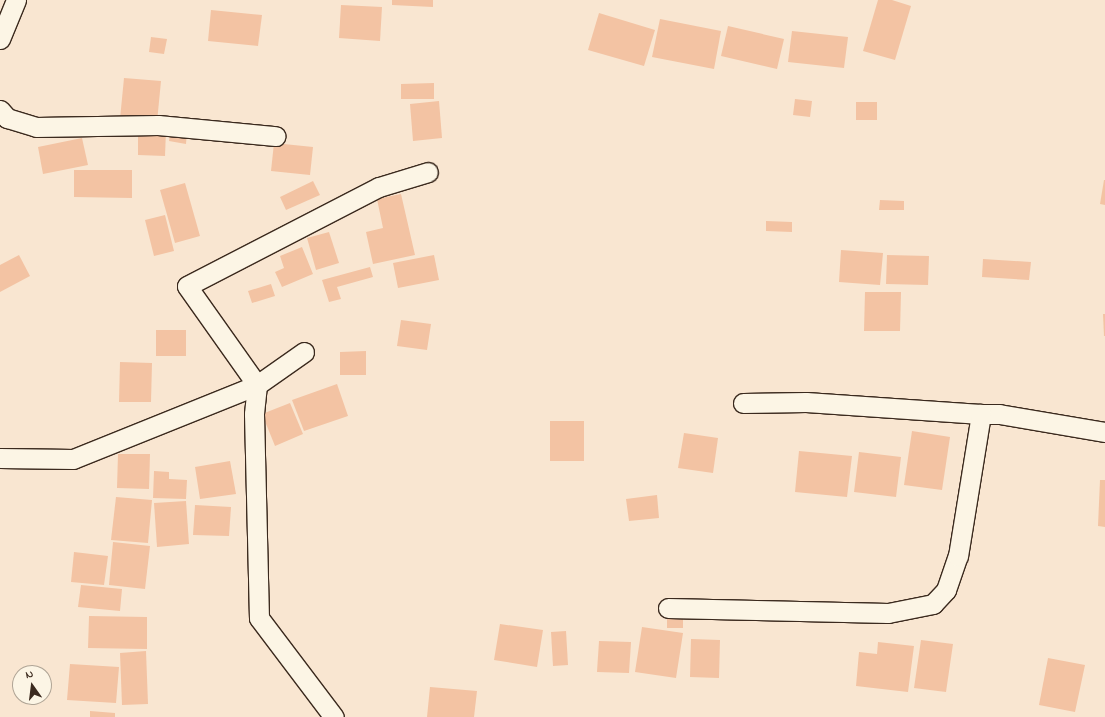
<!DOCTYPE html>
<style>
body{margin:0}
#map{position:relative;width:1105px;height:717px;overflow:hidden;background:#f9e6d1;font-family:"Indie Flower",sans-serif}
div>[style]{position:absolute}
.building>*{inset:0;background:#f3c3a3}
.roads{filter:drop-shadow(1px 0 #3b2a1e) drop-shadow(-1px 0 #3b2a1e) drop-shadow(0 1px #3b2a1e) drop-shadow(0 -1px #3b2a1e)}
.street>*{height:19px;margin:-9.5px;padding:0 9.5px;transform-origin:9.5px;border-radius:9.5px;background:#fcf5e5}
span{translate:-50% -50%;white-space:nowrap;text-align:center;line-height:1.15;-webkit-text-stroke:3px #fcf5e5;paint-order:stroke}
.north{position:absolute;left:12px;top:665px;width:40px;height:40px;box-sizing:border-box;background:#fcf5e5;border:1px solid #afa495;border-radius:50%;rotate:346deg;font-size:11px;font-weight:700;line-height:16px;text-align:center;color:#3b2a1e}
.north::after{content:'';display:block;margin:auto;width:14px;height:18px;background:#3b2a1e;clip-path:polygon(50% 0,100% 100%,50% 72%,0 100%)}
</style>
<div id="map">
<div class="building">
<div style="clip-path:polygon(392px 0,433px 0,433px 7px,392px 5px)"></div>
<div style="clip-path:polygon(878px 0,892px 0,911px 6px,895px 60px,863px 51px)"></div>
<div style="clip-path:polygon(341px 5px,382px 7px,380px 41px,339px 38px)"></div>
<div style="clip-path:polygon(211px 10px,262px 15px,258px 46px,208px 41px)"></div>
<div style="clip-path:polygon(599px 13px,655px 30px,644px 66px,588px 50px)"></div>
<div style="clip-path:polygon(660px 19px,721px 31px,714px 69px,652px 57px)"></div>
<div style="clip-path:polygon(728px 26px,784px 39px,777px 69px,721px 56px)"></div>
<div style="clip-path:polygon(792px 31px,848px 37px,844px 68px,788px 62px)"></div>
<div style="clip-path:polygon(151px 37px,167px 39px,164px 54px,149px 52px)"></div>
<div style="clip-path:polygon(124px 78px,161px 81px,157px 122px,120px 119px)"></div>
<div style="clip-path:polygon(434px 83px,434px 99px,401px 99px,401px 84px)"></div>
<div style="clip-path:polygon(795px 99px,812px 101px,810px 117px,793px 115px)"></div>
<div style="clip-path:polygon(439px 101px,442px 138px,413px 141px,410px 104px)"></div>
<div style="clip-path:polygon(856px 102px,877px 102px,877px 120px,856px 120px)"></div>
<div style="clip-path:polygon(171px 129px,187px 131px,186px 144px,169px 141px)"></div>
<div style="clip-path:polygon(138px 130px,166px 130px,165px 156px,138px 155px)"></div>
<div style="clip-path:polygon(82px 138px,88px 165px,43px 174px,38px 147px)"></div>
<div style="clip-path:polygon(274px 143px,313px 147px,310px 175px,271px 171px)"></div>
<div style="clip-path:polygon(74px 170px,132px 170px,132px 198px,74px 197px)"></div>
<div style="clip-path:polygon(1104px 180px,1105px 180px,1105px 205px,1100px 204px)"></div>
<div style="clip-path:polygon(313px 181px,320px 195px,286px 210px,280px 197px)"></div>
<div style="clip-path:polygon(185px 183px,200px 236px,175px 243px,160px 190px)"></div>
<div style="clip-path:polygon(401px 194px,415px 255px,373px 264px,366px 232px,383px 228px,377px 199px)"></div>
<div style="clip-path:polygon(880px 200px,904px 201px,904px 210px,879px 210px)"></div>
<div style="clip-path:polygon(165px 215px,174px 251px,154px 256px,145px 220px)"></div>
<div style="clip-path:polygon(766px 221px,792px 222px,792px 232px,766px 231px)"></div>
<div style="clip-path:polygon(329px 232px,339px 263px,316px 270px,307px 238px)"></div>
<div style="clip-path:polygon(302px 247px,313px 274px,282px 287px,275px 272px,284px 268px,280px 256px)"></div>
<div style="clip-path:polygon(841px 250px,883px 253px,880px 285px,839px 282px)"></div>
<div style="clip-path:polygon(19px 255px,30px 276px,0 292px,0 265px)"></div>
<div style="clip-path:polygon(434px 255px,439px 280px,398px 288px,393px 263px)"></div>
<div style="clip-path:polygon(887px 255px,929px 256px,928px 285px,886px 284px)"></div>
<div style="clip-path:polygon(983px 259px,1031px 262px,1029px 280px,982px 277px)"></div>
<div style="clip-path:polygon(370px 267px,373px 277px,337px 287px,341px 299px,329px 302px,322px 280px)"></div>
<div style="clip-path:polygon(271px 284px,275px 296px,252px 303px,248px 291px)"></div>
<div style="clip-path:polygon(865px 292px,901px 292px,900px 331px,864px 331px)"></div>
<div style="clip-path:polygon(1103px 314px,1105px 314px,1105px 336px,1104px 336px)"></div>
<div style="clip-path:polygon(401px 320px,431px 324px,427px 350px,397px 346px)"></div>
<div style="clip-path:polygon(156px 330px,186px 330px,186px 356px,156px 356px)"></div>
<div style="clip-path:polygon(366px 351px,366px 375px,340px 375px,340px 352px)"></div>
<div style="clip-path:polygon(120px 362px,152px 363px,151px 402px,119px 402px)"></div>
<div style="clip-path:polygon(337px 384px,348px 416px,304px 431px,292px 400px)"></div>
<div style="clip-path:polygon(290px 403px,303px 434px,275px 446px,262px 414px)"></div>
<div style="clip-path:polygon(550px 421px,584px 421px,584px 461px,550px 461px)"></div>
<div style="clip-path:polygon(912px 431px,950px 437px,942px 490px,904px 485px)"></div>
<div style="clip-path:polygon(684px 433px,718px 438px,713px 473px,678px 468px)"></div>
<div style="clip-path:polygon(799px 451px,852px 456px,847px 497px,795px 492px)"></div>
<div style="clip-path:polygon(859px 452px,901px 457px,896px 497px,854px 492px)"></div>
<div style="clip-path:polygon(118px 454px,150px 454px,149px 489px,117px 488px)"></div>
<div style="clip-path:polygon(230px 461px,236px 494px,200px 499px,195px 467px)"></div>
<div style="clip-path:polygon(154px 471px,169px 472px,169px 479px,187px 480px,186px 499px,153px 498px)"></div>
<div style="clip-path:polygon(1100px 480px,1105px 480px,1105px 527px,1098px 526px)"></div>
<div style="clip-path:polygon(657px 495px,659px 518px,629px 521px,626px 499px)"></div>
<div style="clip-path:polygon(116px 497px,152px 500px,148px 543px,111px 540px)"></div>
<div style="clip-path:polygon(186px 501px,189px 544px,157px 547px,154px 503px)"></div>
<div style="clip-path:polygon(195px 505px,231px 507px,229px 536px,193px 535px)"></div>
<div style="clip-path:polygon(113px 542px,150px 546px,145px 589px,109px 585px)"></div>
<div style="clip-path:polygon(74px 552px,108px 556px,104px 585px,71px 582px)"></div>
<div style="clip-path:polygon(81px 585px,122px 589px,120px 611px,78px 607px)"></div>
<div style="clip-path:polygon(89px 616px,147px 617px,147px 649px,88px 648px)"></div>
<div style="clip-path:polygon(667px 616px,683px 616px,683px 628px,667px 628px)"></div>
<div style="clip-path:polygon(500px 624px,543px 630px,537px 667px,494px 660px)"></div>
<div style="clip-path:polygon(642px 627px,683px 633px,676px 678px,635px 672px)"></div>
<div style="clip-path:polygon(566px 631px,568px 665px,553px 666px,551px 632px)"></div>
<div style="clip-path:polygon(691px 639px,720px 640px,719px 678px,690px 677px)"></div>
<div style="clip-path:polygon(921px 640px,953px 644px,946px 692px,914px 688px)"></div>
<div style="clip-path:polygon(599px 641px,631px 642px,629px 673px,597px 672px)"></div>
<div style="clip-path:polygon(878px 642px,914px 646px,908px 692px,856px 686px,859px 652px,877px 654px)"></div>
<div style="clip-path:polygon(146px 651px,148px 704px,122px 705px,120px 653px)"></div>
<div style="clip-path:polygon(1048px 658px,1085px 665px,1075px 712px,1039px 705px)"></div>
<div style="clip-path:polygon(70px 664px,119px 667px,116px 703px,67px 700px)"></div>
<div style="clip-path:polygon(430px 687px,477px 691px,474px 717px,427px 717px)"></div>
<div style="clip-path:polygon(90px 711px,115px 713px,115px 717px,90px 717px)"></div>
</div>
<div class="roads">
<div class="street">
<div style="left:0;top:39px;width:42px;rotate:-67.7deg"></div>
<div style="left:0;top:110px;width:11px;rotate:49deg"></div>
<div style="left:7px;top:118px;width:30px;rotate:17deg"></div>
<div style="left:36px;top:127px;width:122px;rotate:-0.9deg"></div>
<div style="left:158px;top:125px;width:118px;rotate:5.4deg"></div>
<div style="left:304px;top:352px;width:57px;rotate:144.9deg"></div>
<div style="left:257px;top:385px;width:29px;rotate:96deg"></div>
<div style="left:254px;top:414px;width:204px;rotate:88.6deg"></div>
<div style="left:259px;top:618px;width:124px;rotate:52.9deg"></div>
<div style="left:743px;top:403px;width:63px;rotate:-0.9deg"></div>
<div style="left:806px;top:402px;width:175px;rotate:3.9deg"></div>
<div style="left:981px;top:414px;width:18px"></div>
<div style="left:999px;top:414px;width:108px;rotate:9.6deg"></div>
<div style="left:0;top:458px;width:73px;rotate:0.8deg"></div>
<div style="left:73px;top:459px;width:198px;rotate:-21.9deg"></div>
<div style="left:257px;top:385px;width:121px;rotate:-125.3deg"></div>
<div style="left:187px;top:286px;width:216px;rotate:-27.3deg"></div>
<div style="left:379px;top:187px;width:51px;rotate:-17deg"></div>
<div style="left:668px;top:608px;width:220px;rotate:1.3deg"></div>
<div style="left:888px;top:613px;width:46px;rotate:-11.3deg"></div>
<div style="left:933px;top:604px;width:19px;rotate:-47deg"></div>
<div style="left:946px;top:590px;width:36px;rotate:-71deg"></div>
<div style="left:958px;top:556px;width:144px;rotate:-80.8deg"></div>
</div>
</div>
<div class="north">N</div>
</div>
